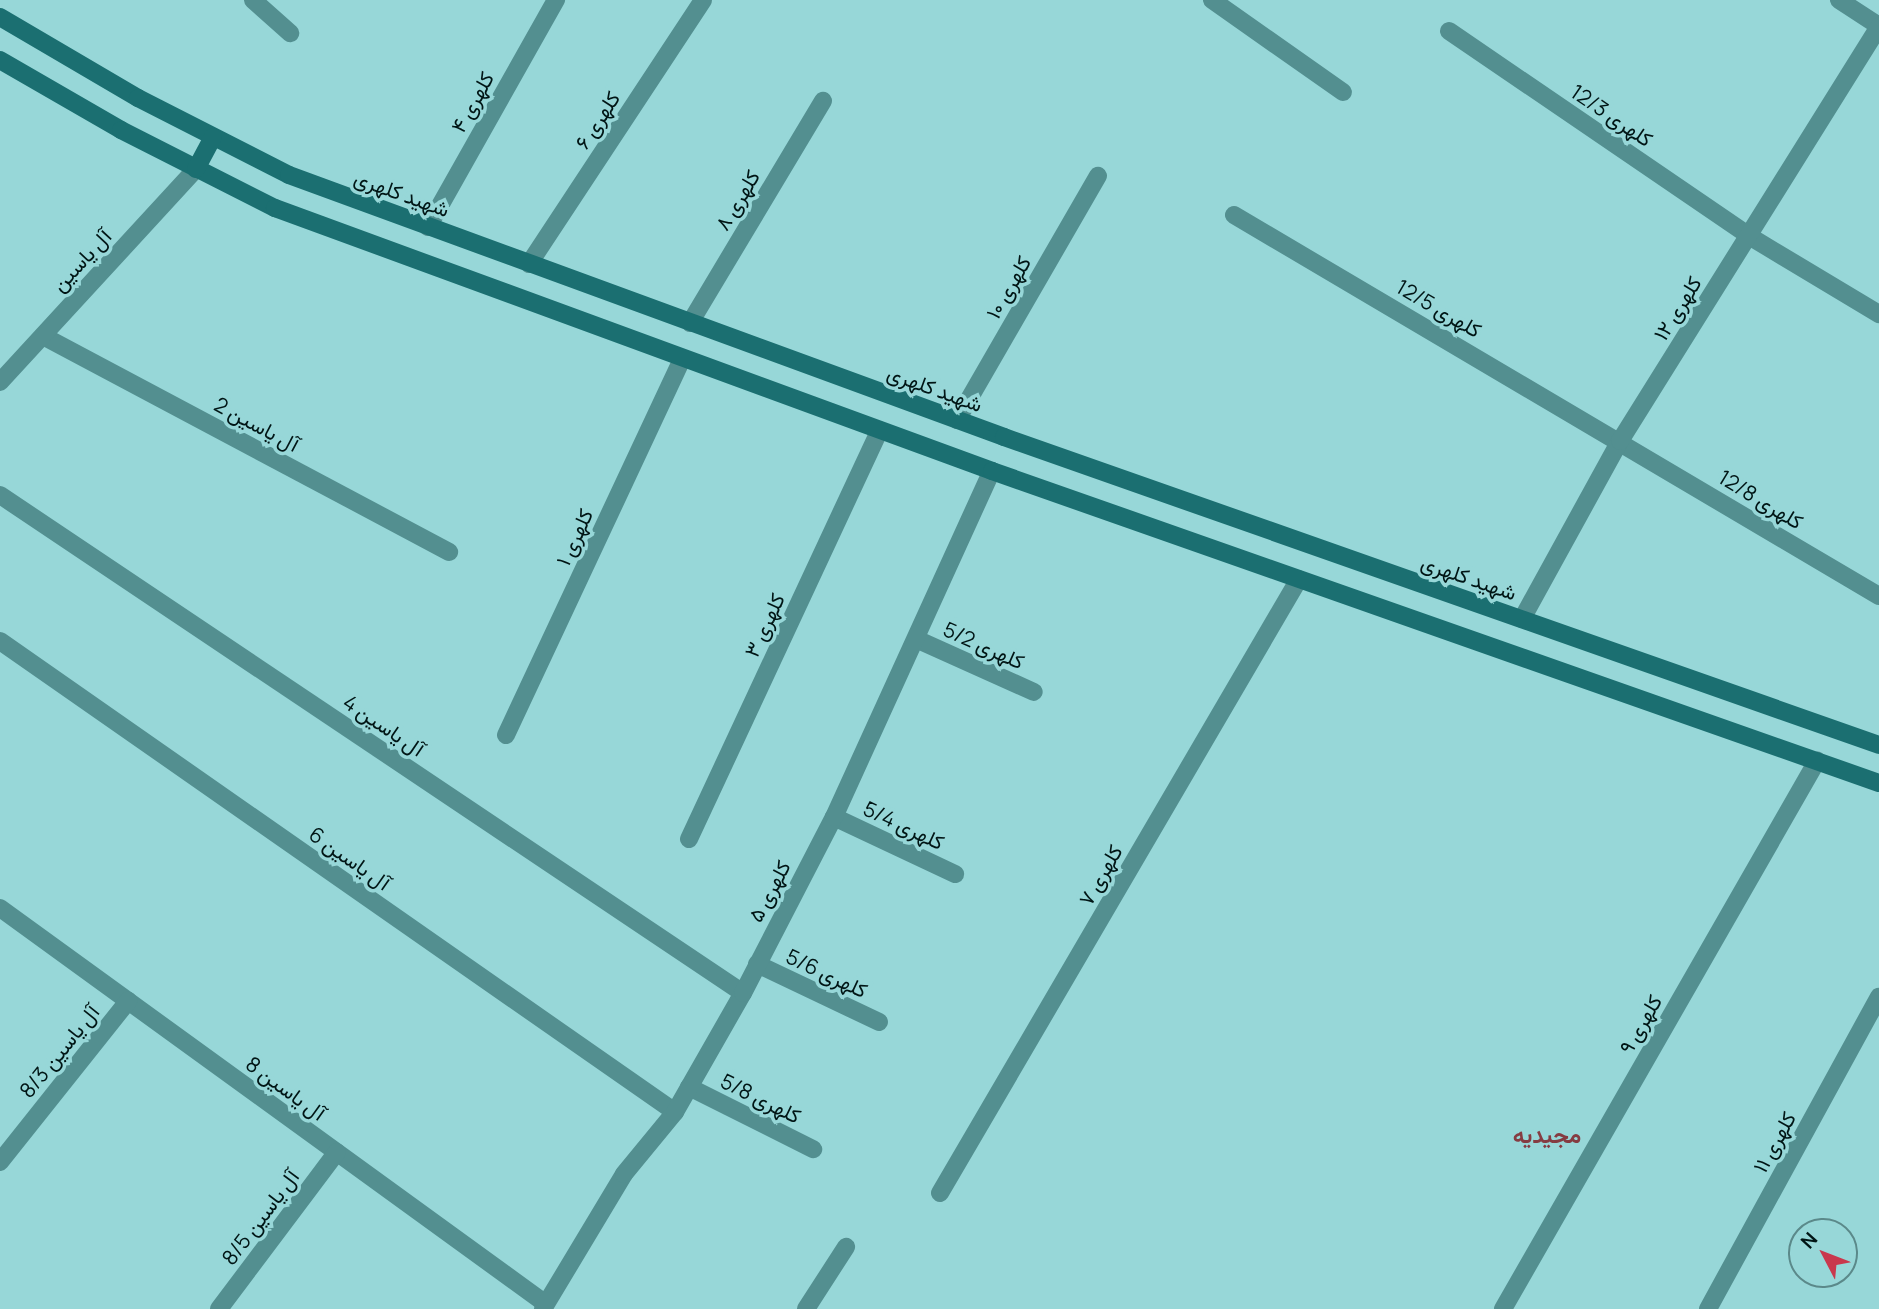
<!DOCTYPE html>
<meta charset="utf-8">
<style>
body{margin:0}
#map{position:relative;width:1879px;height:1309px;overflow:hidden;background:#97d7d8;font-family:Manrope,Vazirmatn,sans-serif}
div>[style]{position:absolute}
.minor>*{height:18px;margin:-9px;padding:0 9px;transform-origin:9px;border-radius:9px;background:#538f90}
.secondary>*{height:18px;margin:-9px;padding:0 9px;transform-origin:9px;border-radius:9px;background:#1b6f71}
span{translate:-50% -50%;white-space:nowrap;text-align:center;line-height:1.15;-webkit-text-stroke:7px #97d7d8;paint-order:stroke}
.street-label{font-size:21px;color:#001515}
.neighbourhood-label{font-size:23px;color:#853c42;font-weight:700}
.north{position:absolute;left:1788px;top:1218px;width:70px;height:70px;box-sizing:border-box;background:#97d7d8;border:2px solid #5b898a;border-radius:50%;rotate:312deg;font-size:19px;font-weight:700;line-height:28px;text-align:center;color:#001515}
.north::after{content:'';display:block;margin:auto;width:24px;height:32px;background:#c9384d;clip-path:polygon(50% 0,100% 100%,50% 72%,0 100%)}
</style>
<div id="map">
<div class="minor">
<div style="left:253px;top:0;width:50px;rotate:41.7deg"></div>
<div style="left:1212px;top:0;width:160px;rotate:35.1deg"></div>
<div style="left:1839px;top:0;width:48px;rotate:33deg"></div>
<div style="left:1449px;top:31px;width:363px;rotate:34.3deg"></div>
<div style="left:1749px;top:236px;width:152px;rotate:31deg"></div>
<div style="left:1234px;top:215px;width:749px;rotate:30.57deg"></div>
<div style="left:428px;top:227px;width:261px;rotate:-60.6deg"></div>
<div style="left:529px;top:264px;width:316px;rotate:-56.6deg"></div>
<div style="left:690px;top:323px;width:259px;rotate:-59.1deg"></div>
<div style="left:43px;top:336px;width:460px;rotate:28deg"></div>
<div style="left:0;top:382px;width:289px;rotate:-47.4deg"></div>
<div style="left:957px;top:420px;width:282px;rotate:-60deg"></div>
<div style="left:0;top:495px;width:894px;rotate:33.83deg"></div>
<div style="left:1522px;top:619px;width:203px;rotate:-61.2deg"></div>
<div style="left:1620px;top:441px;width:489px;rotate:-58deg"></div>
<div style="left:916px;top:639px;width:129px;rotate:24.2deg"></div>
<div style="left:0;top:641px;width:823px;rotate:34.91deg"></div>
<div style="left:506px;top:735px;width:416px;rotate:-64.9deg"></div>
<div style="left:834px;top:817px;width:134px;rotate:25.2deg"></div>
<div style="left:689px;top:839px;width:451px;rotate:-65deg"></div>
<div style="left:0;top:908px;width:674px;rotate:35.95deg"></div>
<div style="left:757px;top:964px;width:135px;rotate:25.4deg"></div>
<div style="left:689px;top:1087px;width:139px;rotate:26.6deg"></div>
<div style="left:0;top:1162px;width:206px;rotate:-51.5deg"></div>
<div style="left:940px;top:1193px;width:711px;rotate:-59.69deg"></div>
<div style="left:219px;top:1309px;width:196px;rotate:-53.1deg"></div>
<div style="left:543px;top:1309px;width:157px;rotate:-59deg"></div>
<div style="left:624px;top:1174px;width:80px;rotate:-50.6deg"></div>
<div style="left:675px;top:1112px;width:137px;rotate:-60.3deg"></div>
<div style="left:743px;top:993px;width:198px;rotate:-62.7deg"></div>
<div style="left:834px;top:817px;width:380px;rotate:-65.5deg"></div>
<div style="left:806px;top:1309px;width:74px;rotate:-57.2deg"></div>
<div style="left:1503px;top:1309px;width:632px;rotate:-60.19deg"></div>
<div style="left:1708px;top:1309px;width:356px;rotate:-61.3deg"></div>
</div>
<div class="secondary">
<div style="left:0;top:17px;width:160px;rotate:30.4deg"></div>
<div style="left:138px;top:98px;width:169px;rotate:27deg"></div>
<div style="left:289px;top:175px;width:761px;rotate:20.12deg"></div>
<div style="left:1004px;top:437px;width:928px;rotate:19.39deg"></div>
<div style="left:0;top:60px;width:140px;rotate:30deg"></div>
<div style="left:121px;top:130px;width:173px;rotate:26.9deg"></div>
<div style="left:275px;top:208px;width:764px;rotate:20.14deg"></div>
<div style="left:992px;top:471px;width:940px;rotate:19.38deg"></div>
<div style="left:196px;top:169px;width:36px;rotate:-62deg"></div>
</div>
<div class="street-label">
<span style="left:472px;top:102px;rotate:-61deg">کلهری ۴</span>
<span style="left:1612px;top:115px;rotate:34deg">کلهری 12/3</span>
<span style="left:597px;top:120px;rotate:-57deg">کلهری ۶</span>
<span style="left:402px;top:193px;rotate:20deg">شهید کلهری</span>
<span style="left:737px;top:200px;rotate:-59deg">کلهری ۸</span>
<span style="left:81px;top:260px;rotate:-47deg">آل یاسین</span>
<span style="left:1008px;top:287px;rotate:-60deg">کلهری ۱۰</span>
<span style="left:1439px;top:308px;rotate:30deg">کلهری 12/5</span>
<span style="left:1677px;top:308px;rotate:-58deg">کلهری ۱۲</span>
<span style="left:935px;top:388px;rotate:20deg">شهید کلهری</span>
<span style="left:257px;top:424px;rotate:28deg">آل یاسین 2</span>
<span style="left:1761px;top:499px;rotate:31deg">کلهری 12/8</span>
<span style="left:574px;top:537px;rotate:-65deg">کلهری ۱</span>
<span style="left:1469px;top:577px;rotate:19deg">شهید کلهری</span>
<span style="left:764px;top:625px;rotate:-65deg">کلهری ۳</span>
<span style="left:984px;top:645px;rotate:24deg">کلهری 5/2</span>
<span style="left:384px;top:725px;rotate:34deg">آل یاسین 4</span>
<span style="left:904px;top:825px;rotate:25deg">کلهری 5/4</span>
<span style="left:350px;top:858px;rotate:35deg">آل یاسین 6</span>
<span style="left:1100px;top:875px;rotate:-60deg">کلهری ۷</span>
<span style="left:769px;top:891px;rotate:-62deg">کلهری ۵</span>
<span style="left:827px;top:973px;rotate:25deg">کلهری 5/6</span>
<span style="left:1640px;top:1024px;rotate:-60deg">کلهری ۹</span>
<span style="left:59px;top:1051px;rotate:-51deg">آل یاسین 8/3</span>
<span style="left:286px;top:1088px;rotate:36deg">آل یاسین 8</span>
<span style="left:761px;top:1098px;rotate:26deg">کلهری 5/8</span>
<span style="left:1774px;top:1142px;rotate:-61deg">کلهری ۱۱</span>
<span style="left:260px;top:1217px;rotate:-53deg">آل یاسین 8/5</span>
</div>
<div class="neighbourhood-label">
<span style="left:1547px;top:1134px">مجیدیه</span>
</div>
<div class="north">N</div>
</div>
